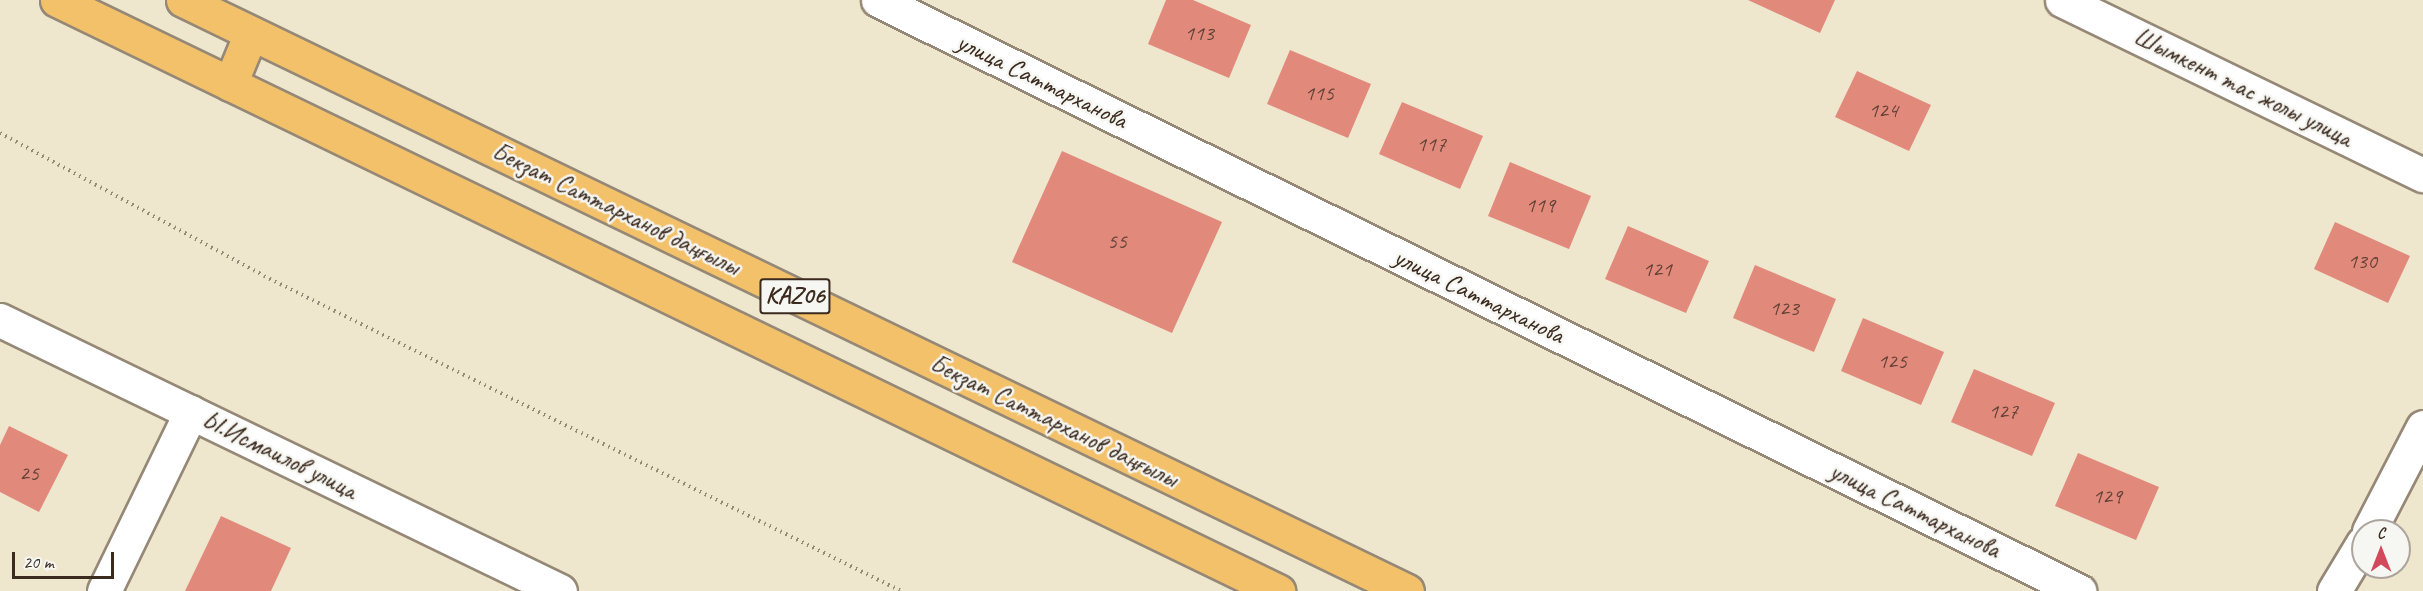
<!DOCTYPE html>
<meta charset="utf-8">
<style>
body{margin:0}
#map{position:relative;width:2423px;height:591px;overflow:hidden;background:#efe6ce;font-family:Caveat,sans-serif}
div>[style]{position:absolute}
.building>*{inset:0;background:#e18a7c}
.path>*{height:4px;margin-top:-2px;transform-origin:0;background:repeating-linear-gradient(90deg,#958876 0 1.5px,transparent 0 6px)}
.roads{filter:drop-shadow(2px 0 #958876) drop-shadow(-2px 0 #958876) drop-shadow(0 2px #958876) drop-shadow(0 -2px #958876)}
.minor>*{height:33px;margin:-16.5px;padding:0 16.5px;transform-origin:16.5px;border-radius:16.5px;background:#fff}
.primary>*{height:33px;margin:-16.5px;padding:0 16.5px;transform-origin:16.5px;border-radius:16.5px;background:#f4c16b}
span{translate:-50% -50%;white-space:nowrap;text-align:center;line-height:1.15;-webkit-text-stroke:5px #f6f6f2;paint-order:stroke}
.number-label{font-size:22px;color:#644236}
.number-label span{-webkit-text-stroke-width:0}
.shield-label span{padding:2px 4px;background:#f6f6f2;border:2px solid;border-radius:4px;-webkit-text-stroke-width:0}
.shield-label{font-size:24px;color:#3b2a1e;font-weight:700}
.street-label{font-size:26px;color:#3b2a1e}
.north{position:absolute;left:2351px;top:519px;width:60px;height:60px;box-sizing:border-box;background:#f6f6f2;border:2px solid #aba49d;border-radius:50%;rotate:0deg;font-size:16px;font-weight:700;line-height:24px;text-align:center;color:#3b2a1e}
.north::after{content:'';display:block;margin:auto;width:21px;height:27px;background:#d1495b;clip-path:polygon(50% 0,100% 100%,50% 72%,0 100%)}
.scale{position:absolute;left:12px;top:552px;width:102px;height:27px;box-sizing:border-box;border:3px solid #3b2a1e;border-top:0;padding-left:8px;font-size:18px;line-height:21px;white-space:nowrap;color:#3b2a1e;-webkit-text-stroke:4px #f6f6f2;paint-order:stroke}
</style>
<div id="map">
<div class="building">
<div style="clip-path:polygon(1166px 0,1193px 0,1251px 25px,1229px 78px,1148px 44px)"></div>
<div style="clip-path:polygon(1748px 0,1835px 0,1820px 33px)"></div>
<div style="clip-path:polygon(1290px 50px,1371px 84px,1348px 138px,1267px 104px)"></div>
<div style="clip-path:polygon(1857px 71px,1931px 105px,1909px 151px,1835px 117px)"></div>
<div style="clip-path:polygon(1402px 102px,1483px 136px,1460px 189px,1379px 154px)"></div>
<div style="clip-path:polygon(1062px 151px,1222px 222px,1172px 333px,1012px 262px)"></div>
<div style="clip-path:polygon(1510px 162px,1591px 196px,1569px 249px,1488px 216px)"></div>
<div style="clip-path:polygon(2335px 222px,2410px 256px,2388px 303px,2314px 269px)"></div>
<div style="clip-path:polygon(1628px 226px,1709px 261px,1686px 313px,1605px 279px)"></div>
<div style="clip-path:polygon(1755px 265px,1836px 299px,1814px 352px,1733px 318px)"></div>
<div style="clip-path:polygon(1863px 318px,1944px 352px,1921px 405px,1841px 371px)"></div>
<div style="clip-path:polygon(1974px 369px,2055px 403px,2032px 456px,1951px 422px)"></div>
<div style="clip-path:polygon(9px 426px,68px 455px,39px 512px,0 492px,0 445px)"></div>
<div style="clip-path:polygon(2078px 453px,2159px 487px,2136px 540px,2055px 506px)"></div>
<div style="clip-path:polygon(221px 516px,291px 548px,271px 591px,185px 591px)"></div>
</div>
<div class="path">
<div style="left:0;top:133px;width:300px;rotate:28.4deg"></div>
<div style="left:264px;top:276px;width:711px;rotate:26.31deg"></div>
</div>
<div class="roads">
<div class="minor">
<div style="left:878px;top:0;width:1339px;rotate:26.2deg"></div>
<div style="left:2062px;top:0;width:401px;rotate:25.9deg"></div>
<div style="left:0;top:320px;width:622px;rotate:25.82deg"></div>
<div style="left:2369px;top:531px;width:117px;rotate:-62.6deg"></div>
<div style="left:104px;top:591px;width:199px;rotate:-64.1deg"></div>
<div style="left:2334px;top:591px;width:56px;rotate:-58.9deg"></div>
</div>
<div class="primary">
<div style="left:57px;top:0;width:1357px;rotate:25.83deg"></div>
<div style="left:183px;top:0;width:1359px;rotate:25.77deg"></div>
<div style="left:230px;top:84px;width:55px;rotate:-67.6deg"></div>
</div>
</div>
<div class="number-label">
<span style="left:1199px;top:34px">113</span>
<span style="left:1319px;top:94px">115</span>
<span style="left:1883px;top:111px">124</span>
<span style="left:1431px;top:145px">117</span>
<span style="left:1540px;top:206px">119</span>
<span style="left:1117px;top:242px">55</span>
<span style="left:2362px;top:262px">130</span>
<span style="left:1657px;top:270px">121</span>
<span style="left:1784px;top:309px">123</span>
<span style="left:1892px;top:362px">125</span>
<span style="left:2003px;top:412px">127</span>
<span style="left:29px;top:474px">25</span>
<span style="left:2107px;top:497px">129</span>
</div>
<div class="shield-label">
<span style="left:795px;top:296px">KАZ06</span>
</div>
<div class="street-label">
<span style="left:1042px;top:81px;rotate:26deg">улица Саттарханова</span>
<span style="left:2243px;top:87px;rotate:26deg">Шымкент тас жолы улица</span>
<span style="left:616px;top:209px;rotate:26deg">Бекзат Саттарханов даңғылы</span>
<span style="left:1479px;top:296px;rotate:26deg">улица Саттарханова</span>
<span style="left:1054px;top:421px;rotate:26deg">Бекзат Саттарханов даңғылы</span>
<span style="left:280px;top:455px;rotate:26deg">Ы.Исмаилов улица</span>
<span style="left:1915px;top:510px;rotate:26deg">улица Саттарханова</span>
</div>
<div class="north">С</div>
<div class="scale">20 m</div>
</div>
